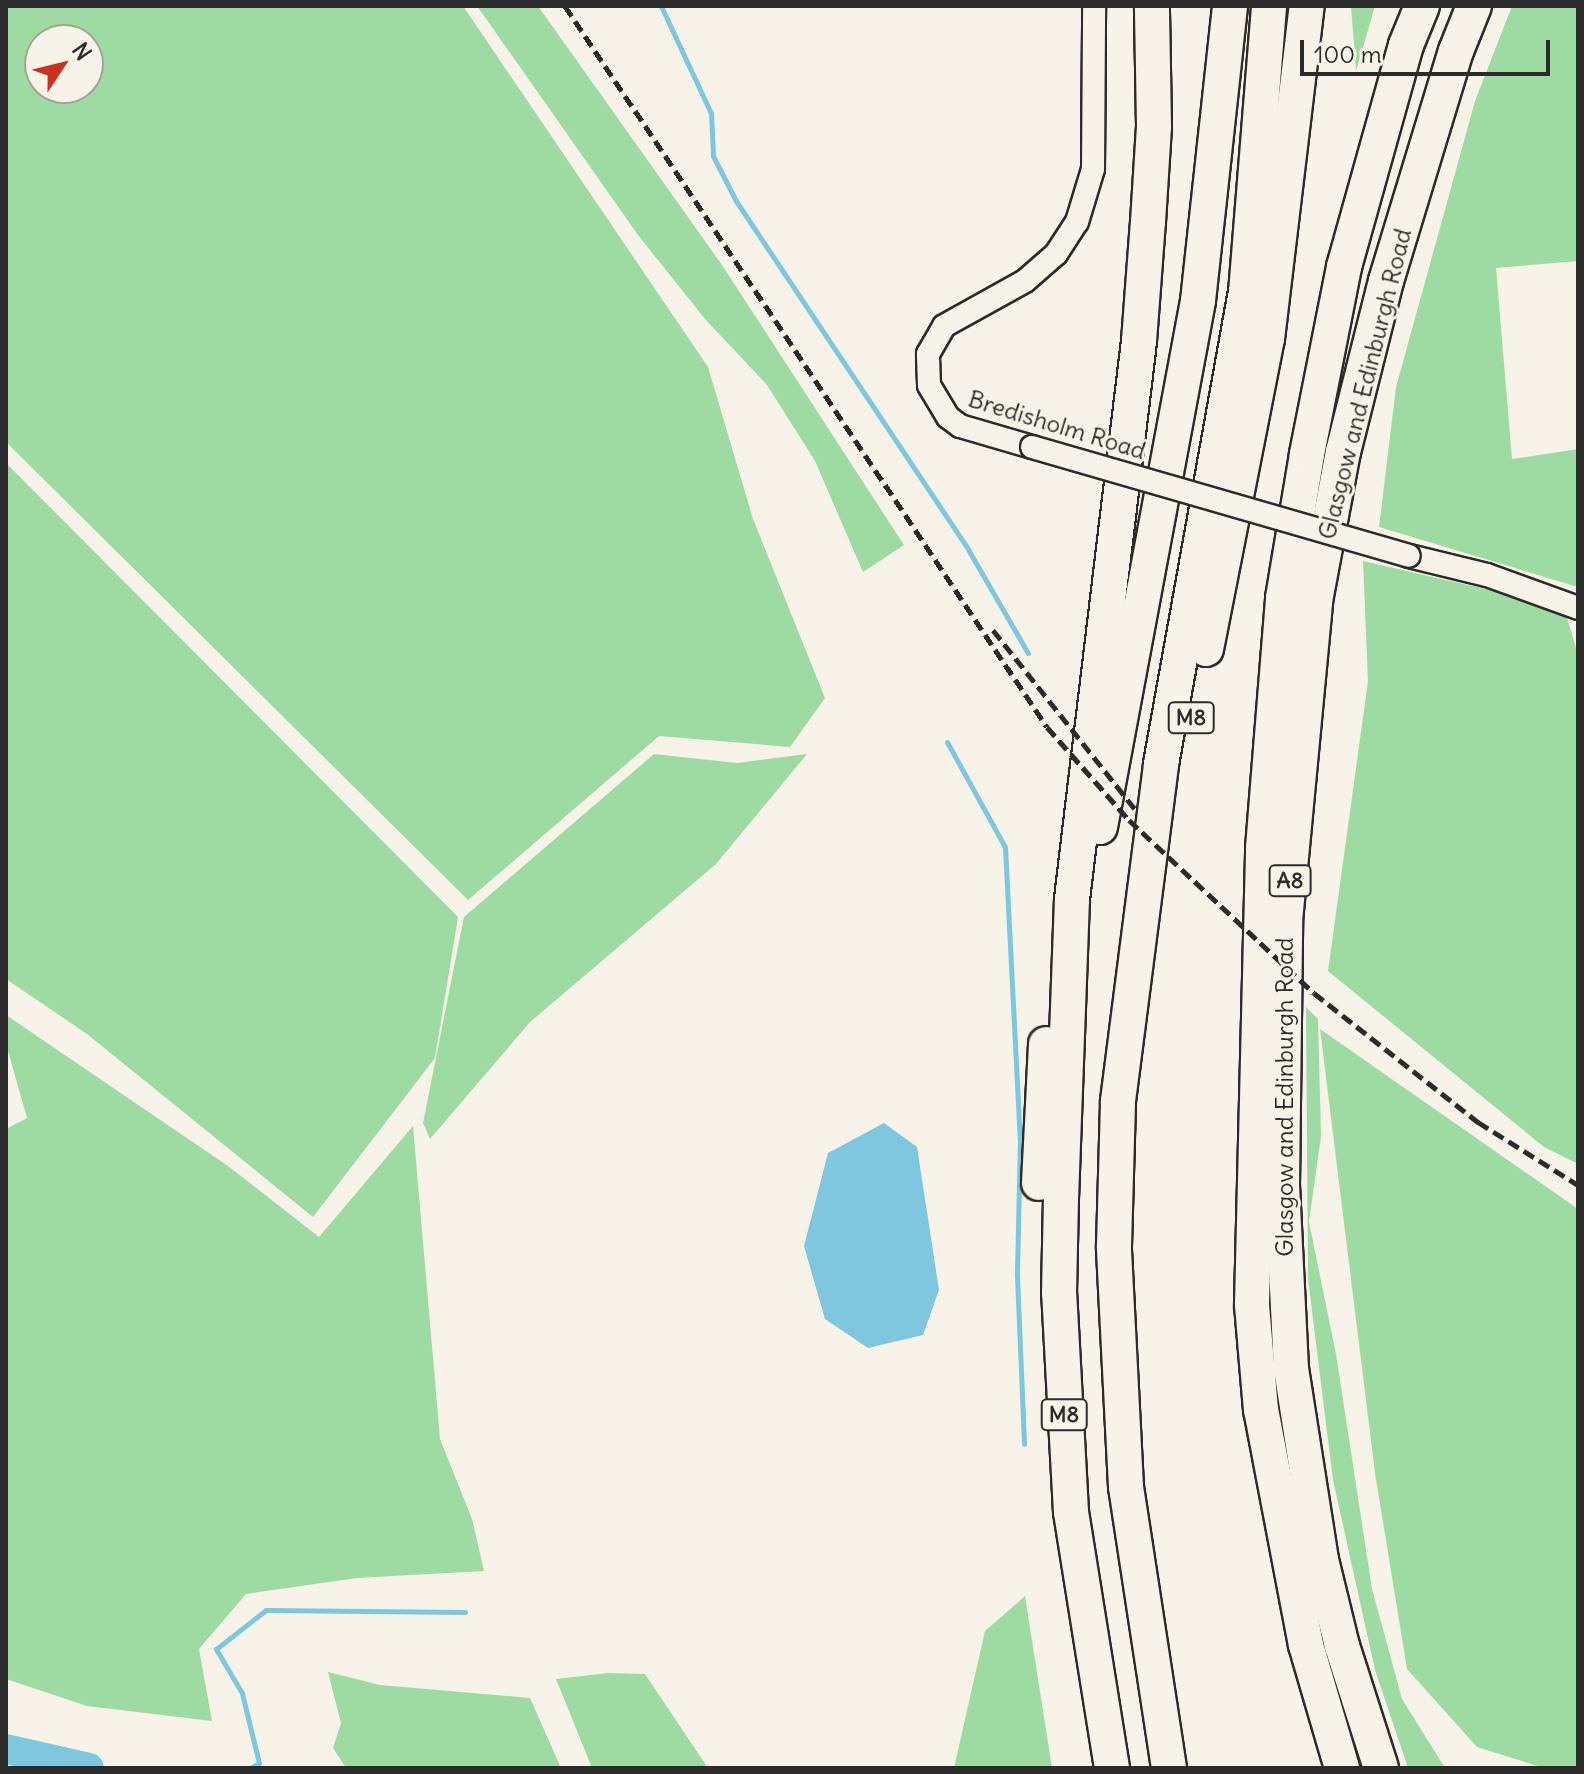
<!DOCTYPE html>
<style>
body{margin:0}
#map{position:relative;width:1584px;height:1774px;overflow:hidden;background:#f7f3e8;font-family:Delius,sans-serif}
div>[style]{position:absolute}
.green>*{inset:0;background:#9edba3}
.water>*{inset:0;background:#7ec7df}
.stream>*{height:5px;margin:-2.5px;padding:0 2.5px;transform-origin:2.5px;border-radius:2.5px;background:#7ec7df}
.river>*{height:30px;margin:-15px;padding:0 15px;transform-origin:15px;border-radius:15px;background:#7ec7df}
.roads{filter:drop-shadow(2px 0 #2b2b2b) drop-shadow(-2px 0 #2b2b2b) drop-shadow(0 2px #2b2b2b) drop-shadow(0 -2px #2b2b2b)}
.minor>*{height:22px;margin:-11px;padding:0 11px;transform-origin:11px;border-radius:11px;background:#f7f3e8}
.highway>*{height:34px;margin:-17px;padding:0 17px;transform-origin:17px;border-radius:17px;background:#f7f3e8}
.rail>*{height:5px;margin-top:-2.5px;transform-origin:0;background:repeating-linear-gradient(90deg,#2b2b2b 0 12px,transparent 0 18px)}
.bridges{filter:drop-shadow(2px 0 #2b2b2b) drop-shadow(-2px 0 #2b2b2b) drop-shadow(0 2px #2b2b2b) drop-shadow(0 -2px #2b2b2b)}
.minor-bridge>*{height:22px;margin:-11px;padding:0 11px;transform-origin:11px;border-radius:11px;background:#f7f3e8}
span{translate:-50% -50%;white-space:nowrap;text-align:center;line-height:1.15;-webkit-text-stroke:6px #f7f3e8;paint-order:stroke}
.shield-label span{padding:2px 6px;background:#f7f3e8;border:2px solid;border-radius:6px;-webkit-text-stroke-width:0}
.shield-label{font-size:22px;color:#2b2b2b;font-weight:700}
.street-label{font-size:24px;color:#2b2b2b}
.frame{position:absolute;inset:0;border:8px solid #2b2b2b;pointer-events:none}
.north{position:absolute;left:24px;top:24px;width:80px;height:80px;box-sizing:border-box;background:#f7f3e8;border:2px solid #a5a39c;border-radius:50%;rotate:55deg;font-size:22px;font-weight:700;line-height:32px;text-align:center;color:#2b2b2b}
.north::after{content:'';display:block;margin:auto;width:28px;height:36px;background:#c8321e;clip-path:polygon(50% 0,100% 100%,50% 72%,0 100%)}
.scale{position:absolute;left:1300px;top:40px;width:250px;height:36px;box-sizing:border-box;border:4px solid #2b2b2b;border-top:0;padding-left:10px;font-size:24px;line-height:28px;white-space:nowrap;color:#2b2b2b;-webkit-text-stroke:6px #f7f3e8;paint-order:stroke}
</style>
<div id="map">
<div class="green">
<div style="clip-path:polygon(evenodd,6px 6px,463px 6px,708px 367px,753px 519px,825px 698px,790px 747px,659px 736px,468px 900px,6px 442px,6px 6px,88px 40px,88px 88px,40px 88px,40px 40px,88px 40px)"></div>
<div style="clip-path:polygon(477px 6px,538px 6px,722px 265px,904px 545px,863px 572px,815px 461px,767px 385px,705px 319px,638px 235px)"></div>
<div style="clip-path:polygon(1351px 6px,1375px 6px,1356px 71px)"></div>
<div style="clip-path:polygon(1512px 6px,1578px 6px,1578px 261px,1496px 268px,1512px 459px,1578px 449px,1578px 587px,1379px 527px,1396px 387px,1475px 101px)"></div>
<div style="clip-path:polygon(6px 463px,458px 917px,435px 1058px,313px 1217px,87px 1034px,6px 979px)"></div>
<div style="clip-path:polygon(1363px 561px,1564px 607px,1578px 655px,1578px 1164px,1544px 1147px,1328px 971px,1368px 681px)"></div>
<div style="clip-path:polygon(654px 754px,737px 763px,807px 754px,716px 864px,530px 1022px,430px 1139px,423px 1123px,464px 917px)"></div>
<div style="clip-path:polygon(1306px 1007px,1318px 1019px,1321px 1136px,1309px 1222px,1336px 1354px,1372px 1589px,1402px 1699px,1445px 1768px,1408px 1768px,1375px 1670px,1333px 1480px,1308px 1279px)"></div>
<div style="clip-path:polygon(6px 1015px,228px 1166px,319px 1237px,413px 1126px,440px 1439px,472px 1519px,484px 1571px,357px 1578px,246px 1594px,199px 1649px,212px 1721px,87px 1706px,6px 1679px,6px 1129px,27px 1118px,6px 1044px)"></div>
<div style="clip-path:polygon(1320px 1029px,1578px 1209px,1578px 1768px,1544px 1768px,1477px 1747px,1407px 1669px,1375px 1473px)"></div>
<div style="clip-path:polygon(1025px 1596px,1052px 1768px,954px 1768px,985px 1631px)"></div>
<div style="clip-path:polygon(328px 1672px,380px 1685px,530px 1698px,561px 1768px,346px 1768px,333px 1748px,341px 1723px)"></div>
<div style="clip-path:polygon(608px 1673px,645px 1674px,708px 1768px,592px 1768px,556px 1679px)"></div>
</div>
<div class="water">
<div style="clip-path:polygon(884px 1123px,917px 1147px,939px 1290px,923px 1335px,868px 1348px,825px 1319px,804px 1246px,828px 1153px)"></div>
</div>
<div class="stream">
<div style="left:661px;top:6px;width:118px;rotate:65deg"></div>
<div style="left:711px;top:113px;width:43px;rotate:87.3deg"></div>
<div style="left:713px;top:156px;width:51px;rotate:62.9deg"></div>
<div style="left:736px;top:201px;width:420px;rotate:56.3deg"></div>
<div style="left:969px;top:551px;width:118px;rotate:60deg"></div>
<div style="left:947px;top:742px;width:120px;rotate:61.1deg"></div>
<div style="left:1005px;top:847px;width:292px;rotate:87.1deg"></div>
<div style="left:1020px;top:1139px;width:137px;rotate:91.3deg"></div>
<div style="left:1017px;top:1276px;width:168px;rotate:87.6deg"></div>
<div style="left:250px;top:1768px;width:10px;rotate:-29deg"></div>
<div style="left:259px;top:1763px;width:72px;rotate:-103.7deg"></div>
<div style="left:242px;top:1693px;width:51px;rotate:-120.6deg"></div>
<div style="left:216px;top:1649px;width:63px;rotate:-38deg"></div>
<div style="left:266px;top:1610px;width:199px;rotate:0.6deg"></div>
</div>
<div class="river">
<div style="left:6px;top:1749px;width:85px;rotate:12.9deg"></div>
</div>
<div class="roads">
<div class="minor">
<div style="left:1032px;top:447px;width:75px;rotate:-163.7deg"></div>
<div style="left:960px;top:426px;width:15px;rotate:-143deg"></div>
<div style="left:948px;top:417px;width:37px;rotate:-121deg"></div>
<div style="left:929px;top:385px;width:31px;rotate:-92deg"></div>
<div style="left:928px;top:354px;width:32px;rotate:-60deg"></div>
<div style="left:944px;top:326px;width:93px;rotate:-29.1deg"></div>
<div style="left:1025px;top:281px;width:41px;rotate:-41.1deg"></div>
<div style="left:1056px;top:254px;width:38px;rotate:-57deg"></div>
<div style="left:1077px;top:222px;width:55px;rotate:-73.2deg"></div>
<div style="left:1093px;top:169px;width:163px;rotate:-89.6deg"></div>
<div style="left:1409px;top:556px;width:80px;rotate:13.7deg"></div>
<div style="left:1487px;top:575px;width:97px;rotate:19.9deg"></div>
</div>
<div class="highway">
<div style="left:1206px;top:649px;width:316px;rotate:-78.9deg"></div>
<div style="left:1267px;top:339px;width:335px;rotate:-83.2deg"></div>
<div style="left:1100px;top:827px;width:535px;rotate:-79.45deg"></div>
<div style="left:1198px;top:301px;width:297px;rotate:-83.8deg"></div>
<div style="left:1039px;top:1183px;width:139px;rotate:-87.1deg"></div>
<div style="left:1112px;top:1768px;width:259px;rotate:-99.1deg"></div>
<div style="left:1071px;top:1512px;width:219px;rotate:-93.1deg"></div>
<div style="left:1059px;top:1293px;width:94px;rotate:-88.8deg"></div>
<div style="left:1061px;top:1199px;width:300px;rotate:-87.9deg"></div>
<div style="left:1072px;top:899px;width:562px;rotate:-83.15deg"></div>
<div style="left:1139px;top:341px;width:119px;rotate:-85.7deg"></div>
<div style="left:1148px;top:222px;width:96px;rotate:-86.4deg"></div>
<div style="left:1154px;top:126px;width:120px;rotate:-91deg"></div>
<div style="left:1169px;top:1768px;width:284px;rotate:-98.7deg"></div>
<div style="left:1126px;top:1487px;width:241px;rotate:-92.9deg"></div>
<div style="left:1114px;top:1246px;width:145px;rotate:-88.4deg"></div>
<div style="left:1118px;top:1101px;width:340px;rotate:-82.7deg"></div>
<div style="left:1161px;top:764px;width:479px;rotate:-79.8deg"></div>
<div style="left:1246px;top:293px;width:288px;rotate:-85.4deg"></div>
<div style="left:1342px;top:1768px;width:128px;rotate:-106.3deg"></div>
<div style="left:1306px;top:1645px;width:239px;rotate:-100.8deg"></div>
<div style="left:1261px;top:1410px;width:106px;rotate:-94.9deg"></div>
<div style="left:1252px;top:1304px;width:456px;rotate:-88.6deg"></div>
<div style="left:1263px;top:848px;width:251px;rotate:-85.4deg"></div>
<div style="left:1283px;top:598px;width:146px;rotate:-80.5deg"></div>
<div style="left:1307px;top:454px;width:191px;rotate:-78.8deg"></div>
<div style="left:1344px;top:267px;width:230px;rotate:-74.4deg"></div>
<div style="left:1406px;top:45px;width:42px;rotate:-67.7deg"></div>
<div style="left:1381px;top:1768px;width:128px;rotate:-107.7deg"></div>
<div style="left:1342px;top:1646px;width:89px;rotate:-103.7deg"></div>
<div style="left:1321px;top:1560px;width:193px;rotate:-98.9deg"></div>
<div style="left:1291px;top:1369px;width:184px;rotate:-92.8deg"></div>
<div style="left:1282px;top:1185px;width:264px;rotate:-89.3deg"></div>
<div style="left:1285px;top:921px;width:321px;rotate:-84.6deg"></div>
<div style="left:1315px;top:601px;width:152px;rotate:-79.4deg"></div>
<div style="left:1343px;top:452px;width:176px;rotate:-75.9deg"></div>
<div style="left:1386px;top:281px;width:240px;rotate:-73.1deg"></div>
<div style="left:1456px;top:51px;width:48px;rotate:-68.2deg"></div>
</div>
</div>
<div class="rail">
<div style="left:565px;top:6px;width:867px;rotate:56.24deg"></div>
<div style="left:1047px;top:727px;width:124px;rotate:48.6deg"></div>
<div style="left:1129px;top:820px;width:253px;rotate:43.1deg"></div>
<div style="left:1314px;top:993px;width:209px;rotate:38.2deg"></div>
<div style="left:1478px;top:1122px;width:118px;rotate:32.2deg"></div>
<div style="left:993px;top:630px;width:232px;rotate:51.6deg"></div>
</div>
<div class="bridges">
<div class="minor-bridge">
<div style="left:1032px;top:447px;width:392px;rotate:16.1deg"></div>
</div>
</div>
<div class="shield-label">
<span style="left:1191px;top:718px">M8</span>
<span style="left:1290px;top:881px">A8</span>
<span style="left:1064px;top:1415px">M8</span>
</div>
<div class="street-label">
<span style="left:1365px;top:384px;rotate:-76deg">Glasgow and Edinburgh Road</span>
<span style="left:1057px;top:425px;rotate:17deg">Bredisholm Road</span>
<span style="left:1285px;top:1097px;rotate:-90deg">Glasgow and Edinburgh Road</span>
</div>
<div class="frame"></div>
<div class="north">N</div>
<div class="scale">100 m</div>
</div>
